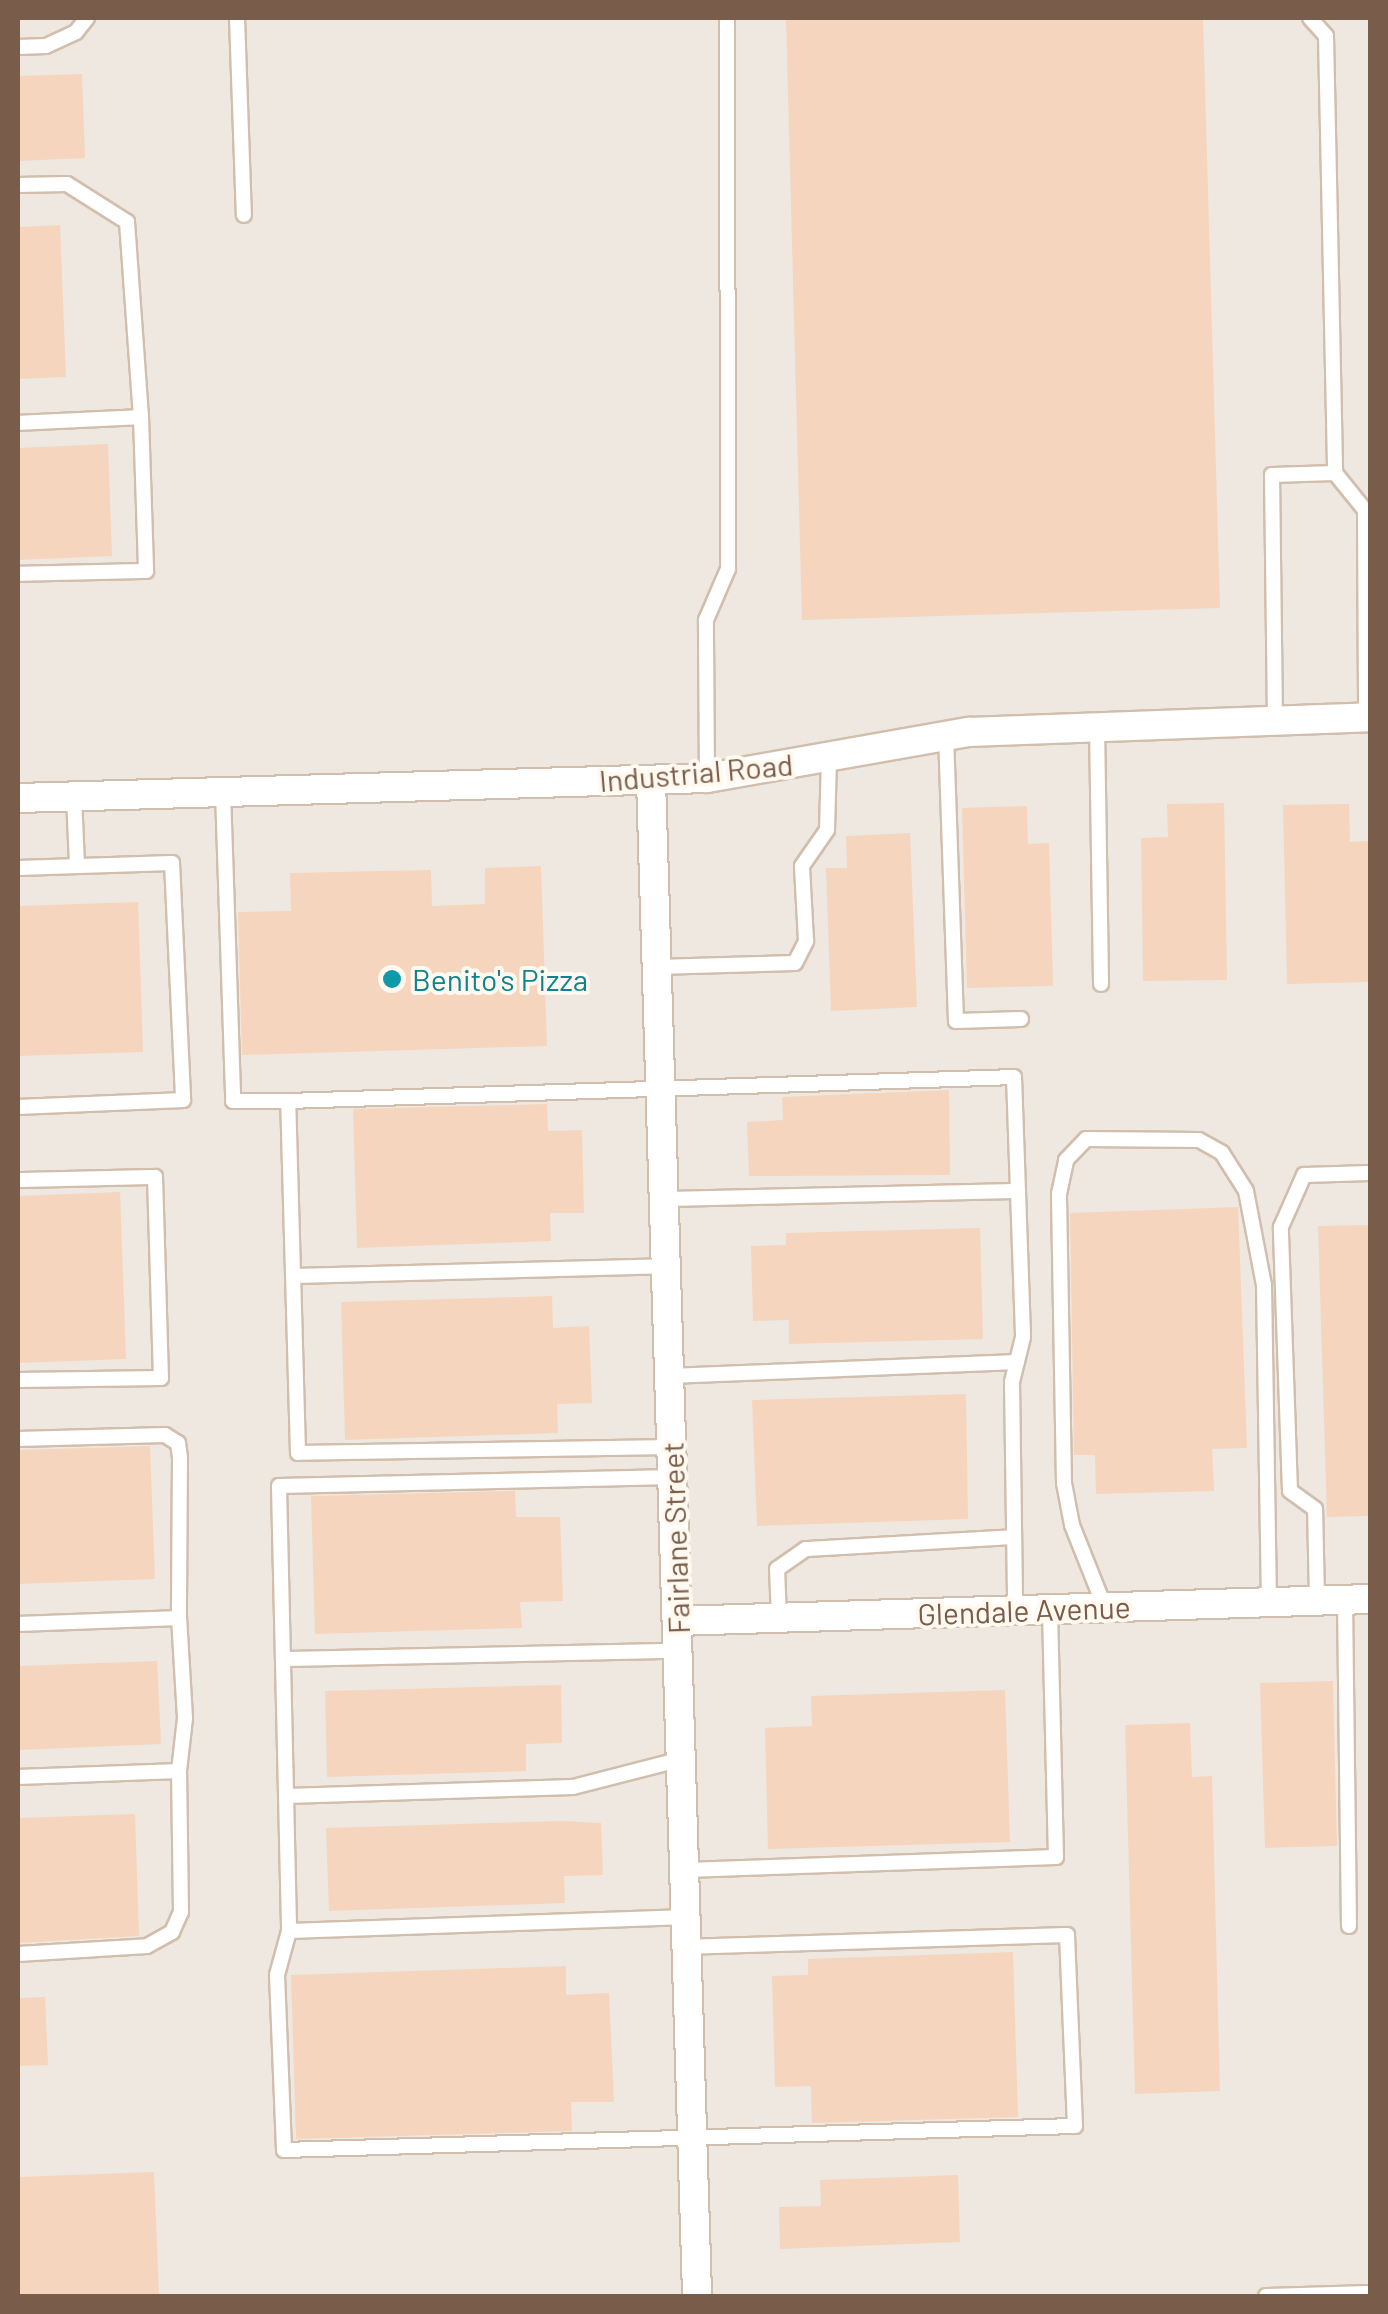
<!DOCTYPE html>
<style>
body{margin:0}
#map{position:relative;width:1388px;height:2314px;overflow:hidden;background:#fef6e8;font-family:Barlow,sans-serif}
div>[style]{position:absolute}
.industrial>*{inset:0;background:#eee8e1}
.building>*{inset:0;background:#f5d5be}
.roads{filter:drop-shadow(2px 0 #d1beac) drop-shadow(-2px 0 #d1beac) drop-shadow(0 2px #d1beac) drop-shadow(0 -2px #d1beac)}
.lane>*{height:14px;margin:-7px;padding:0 7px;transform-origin:7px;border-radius:7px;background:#fff}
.street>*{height:28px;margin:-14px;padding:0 14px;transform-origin:14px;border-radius:14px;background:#fff}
.dots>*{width:28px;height:28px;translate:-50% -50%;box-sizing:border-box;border:5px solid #fff9f0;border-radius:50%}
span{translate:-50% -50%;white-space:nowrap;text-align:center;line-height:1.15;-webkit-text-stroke:8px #fff9f0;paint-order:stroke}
.street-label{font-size:30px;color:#7a5c4a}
.culture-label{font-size:30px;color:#0d838f}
.left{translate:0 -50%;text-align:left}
.frame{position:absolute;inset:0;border:20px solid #7a5c4a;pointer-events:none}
</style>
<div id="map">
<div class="industrial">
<div style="clip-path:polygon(18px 18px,1370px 18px,1370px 2296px,18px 2296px)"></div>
</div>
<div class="building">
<div style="clip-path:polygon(786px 18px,1203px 18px,1220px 608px,802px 620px)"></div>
<div style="clip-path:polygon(82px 74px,85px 158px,18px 161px,18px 76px)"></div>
<div style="clip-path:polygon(60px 225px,66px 377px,18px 379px,18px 227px)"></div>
<div style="clip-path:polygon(108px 444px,112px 556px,18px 560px,18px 448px)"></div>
<div style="clip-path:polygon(1224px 803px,1227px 980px,1143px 981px,1141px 838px,1168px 837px,1167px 804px)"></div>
<div style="clip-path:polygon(1349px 804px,1350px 842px,1368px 841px,1370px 982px,1287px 984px,1283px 805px)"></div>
<div style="clip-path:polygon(1027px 806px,1028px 844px,1049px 843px,1053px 986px,967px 988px,962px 808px)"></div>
<div style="clip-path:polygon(910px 833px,917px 1007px,831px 1011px,826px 868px,847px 868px,846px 836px)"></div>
<div style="clip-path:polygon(541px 866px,547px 1046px,242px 1055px,238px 912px,291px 911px,290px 873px,431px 870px,432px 906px,485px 904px,485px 868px)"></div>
<div style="clip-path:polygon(138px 902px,143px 1052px,18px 1056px,18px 906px)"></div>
<div style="clip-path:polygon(949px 1090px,950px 1175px,749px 1176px,747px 1122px,783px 1120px,782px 1097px)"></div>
<div style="clip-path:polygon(547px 1104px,548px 1131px,582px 1130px,584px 1213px,550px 1213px,551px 1241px,357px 1248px,353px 1109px)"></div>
<div style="clip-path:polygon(120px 1192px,126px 1359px,18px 1363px,18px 1196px)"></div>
<div style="clip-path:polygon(1238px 1207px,1247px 1448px,1212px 1449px,1214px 1491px,1096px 1494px,1095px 1455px,1074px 1455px,1070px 1213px)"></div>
<div style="clip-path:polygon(1370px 1225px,1370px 1516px,1327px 1517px,1318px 1226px)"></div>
<div style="clip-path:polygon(980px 1228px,983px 1339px,789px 1344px,789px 1320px,753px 1321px,751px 1246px,786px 1245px,786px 1233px)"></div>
<div style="clip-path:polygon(552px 1296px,553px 1328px,589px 1326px,592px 1403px,557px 1404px,558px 1433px,345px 1440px,341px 1302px)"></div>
<div style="clip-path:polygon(966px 1394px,968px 1519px,757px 1526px,752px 1400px)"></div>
<div style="clip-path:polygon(150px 1446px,155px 1579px,18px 1584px,18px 1450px)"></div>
<div style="clip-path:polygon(515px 1491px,516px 1517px,560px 1517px,563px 1601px,520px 1602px,522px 1628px,315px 1634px,311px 1496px)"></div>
<div style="clip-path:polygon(157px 1661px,161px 1744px,18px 1750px,18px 1666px)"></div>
<div style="clip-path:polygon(1333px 1681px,1337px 1846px,1265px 1848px,1260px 1683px)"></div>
<div style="clip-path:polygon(561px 1685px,562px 1743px,526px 1744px,526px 1771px,327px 1777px,325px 1691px)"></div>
<div style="clip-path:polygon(1005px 1690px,1010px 1842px,768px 1849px,765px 1728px,812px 1726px,811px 1696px)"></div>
<div style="clip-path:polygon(1190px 1723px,1192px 1777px,1212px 1776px,1220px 2091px,1135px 2094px,1125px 1725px)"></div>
<div style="clip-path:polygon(135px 1814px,139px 1936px,18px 1943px,18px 1818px)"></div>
<div style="clip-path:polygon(562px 1821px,601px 1823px,603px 1875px,564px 1876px,565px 1903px,329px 1911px,326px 1828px)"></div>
<div style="clip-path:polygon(1013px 1952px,1018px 2117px,812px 2123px,811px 2086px,775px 2087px,772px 1976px,808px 1975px,808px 1959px)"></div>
<div style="clip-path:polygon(566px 1966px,566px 1995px,609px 1993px,614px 2102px,571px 2102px,572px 2131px,296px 2139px,291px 1975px)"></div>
<div style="clip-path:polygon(45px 1997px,48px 2065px,18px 2066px,18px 1998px)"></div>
<div style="clip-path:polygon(154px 2172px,159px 2296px,18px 2296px,18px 2177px)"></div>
<div style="clip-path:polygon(958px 2175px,960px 2242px,780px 2249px,779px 2207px,821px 2206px,820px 2180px)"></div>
</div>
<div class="roads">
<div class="lane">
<div style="left:237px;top:18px;width:197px;rotate:88deg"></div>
<div style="left:1310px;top:18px;width:24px;rotate:48deg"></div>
<div style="left:1326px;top:36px;width:437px;rotate:88.8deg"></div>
<div style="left:1335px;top:473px;width:48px;rotate:51deg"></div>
<div style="left:1365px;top:510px;width:207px;rotate:89.7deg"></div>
<div style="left:18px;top:47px;width:28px;rotate:-2deg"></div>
<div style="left:46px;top:46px;width:33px;rotate:-25deg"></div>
<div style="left:76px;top:32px;width:18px;rotate:-52deg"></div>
<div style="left:18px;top:185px;width:49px;rotate:-1.2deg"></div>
<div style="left:67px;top:184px;width:71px;rotate:32.3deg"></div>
<div style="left:127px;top:222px;width:196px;rotate:85.9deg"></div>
<div style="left:18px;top:423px;width:123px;rotate:-2.8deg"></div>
<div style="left:141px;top:417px;width:154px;rotate:88.1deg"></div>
<div style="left:146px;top:571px;width:128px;rotate:178.7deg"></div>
<div style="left:1275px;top:720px;width:245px;rotate:-90.7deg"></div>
<div style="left:1272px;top:475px;width:63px;rotate:-1.8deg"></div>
<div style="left:1097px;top:726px;width:258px;rotate:89.1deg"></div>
<div style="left:946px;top:735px;width:286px;rotate:88deg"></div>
<div style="left:956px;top:1021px;width:65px;rotate:-1.8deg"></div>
<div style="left:707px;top:778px;width:158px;rotate:-90.4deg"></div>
<div style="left:706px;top:620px;width:56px;rotate:-66.7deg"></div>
<div style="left:728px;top:569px;width:551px;rotate:-90.1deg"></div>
<div style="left:223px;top:792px;width:309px;rotate:88.1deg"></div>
<div style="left:233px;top:1101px;width:55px"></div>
<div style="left:74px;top:796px;width:70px;rotate:87.5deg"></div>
<div style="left:18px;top:868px;width:154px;rotate:-1.9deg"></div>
<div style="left:172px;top:863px;width:237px;rotate:87.3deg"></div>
<div style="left:183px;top:1100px;width:165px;rotate:177.6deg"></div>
<div style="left:657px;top:967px;width:138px;rotate:-1.7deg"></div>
<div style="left:795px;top:963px;width:25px;rotate:-63deg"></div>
<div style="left:806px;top:941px;width:75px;rotate:-93.1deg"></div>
<div style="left:802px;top:866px;width:44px;rotate:-55.2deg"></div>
<div style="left:827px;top:830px;width:72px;rotate:-88.4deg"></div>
<div style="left:18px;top:1180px;width:137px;rotate:-1.3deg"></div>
<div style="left:155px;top:1177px;width:201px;rotate:88.3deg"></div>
<div style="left:161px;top:1378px;width:143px;rotate:179.2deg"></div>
<div style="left:664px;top:1199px;width:354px;rotate:-1.3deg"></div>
<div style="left:293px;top:1276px;width:373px;rotate:-1.5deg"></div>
<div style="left:670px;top:1376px;width:347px;rotate:-2.3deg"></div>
<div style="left:18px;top:1439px;width:147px;rotate:-1.6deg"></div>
<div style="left:165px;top:1435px;width:15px;rotate:32deg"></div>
<div style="left:178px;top:1443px;width:15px;rotate:82deg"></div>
<div style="left:180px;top:1458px;width:160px;rotate:90.4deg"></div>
<div style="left:179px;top:1618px;width:161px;rotate:177.9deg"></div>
<div style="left:672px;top:1447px;width:374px;rotate:179.1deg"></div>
<div style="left:298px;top:1453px;width:352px;rotate:-91.6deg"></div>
<div style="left:288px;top:1101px;width:726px;rotate:-1.89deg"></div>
<div style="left:1014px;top:1077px;width:260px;rotate:88deg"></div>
<div style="left:1023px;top:1337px;width:46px;rotate:103.7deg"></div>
<div style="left:1012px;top:1382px;width:228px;rotate:89.2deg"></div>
<div style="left:673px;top:1477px;width:394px;rotate:178.7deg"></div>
<div style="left:279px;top:1486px;width:445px;rotate:88.7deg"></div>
<div style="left:289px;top:1931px;width:46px;rotate:105.3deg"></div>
<div style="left:277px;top:1975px;width:175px;rotate:87.7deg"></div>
<div style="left:284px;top:2150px;width:791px;rotate:-1.74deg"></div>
<div style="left:1075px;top:2126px;width:191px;rotate:-92.4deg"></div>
<div style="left:1067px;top:1935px;width:378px;rotate:178.2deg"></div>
<div style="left:1345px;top:1600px;width:326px;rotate:89.3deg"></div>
<div style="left:1317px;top:1601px;width:92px;rotate:-91.2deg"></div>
<div style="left:1315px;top:1509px;width:31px;rotate:-144deg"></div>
<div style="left:1290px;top:1491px;width:264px;rotate:-92deg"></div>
<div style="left:1281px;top:1227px;width:57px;rotate:-66.1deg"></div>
<div style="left:1304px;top:1175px;width:66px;rotate:-1.7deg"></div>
<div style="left:1105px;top:1608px;width:89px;rotate:-111.7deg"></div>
<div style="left:1072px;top:1525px;width:43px;rotate:-100.8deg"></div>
<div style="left:1064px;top:1483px;width:289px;rotate:-91deg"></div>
<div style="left:1059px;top:1194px;width:35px;rotate:-78deg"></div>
<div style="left:1066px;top:1160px;width:29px;rotate:-46deg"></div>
<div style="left:1086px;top:1139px;width:113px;rotate:0.5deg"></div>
<div style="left:1199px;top:1140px;width:26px;rotate:29deg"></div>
<div style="left:1222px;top:1153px;width:45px;rotate:57.7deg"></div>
<div style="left:1246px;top:1191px;width:96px;rotate:79.2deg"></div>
<div style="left:1264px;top:1285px;width:317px;rotate:89.1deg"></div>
<div style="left:779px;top:1618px;width:49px;rotate:-92.3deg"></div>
<div style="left:777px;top:1569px;width:35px;rotate:-35deg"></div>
<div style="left:806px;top:1549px;width:208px;rotate:-3.3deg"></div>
<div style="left:283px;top:1659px;width:396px;rotate:-1.2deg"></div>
<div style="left:18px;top:1777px;width:161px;rotate:-2.1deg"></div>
<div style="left:179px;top:1771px;width:53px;rotate:-83.5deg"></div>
<div style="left:185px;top:1718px;width:100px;rotate:-93.4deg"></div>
<div style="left:286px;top:1796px;width:287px;rotate:-1.8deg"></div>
<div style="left:573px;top:1787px;width:113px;rotate:-14.4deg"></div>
<div style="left:686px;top:1870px;width:370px;rotate:-2deg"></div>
<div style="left:1056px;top:1857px;width:248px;rotate:-91.4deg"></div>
<div style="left:289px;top:1931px;width:399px;rotate:-2deg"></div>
<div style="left:18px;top:1954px;width:129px;rotate:-3.5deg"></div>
<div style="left:147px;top:1946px;width:29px;rotate:-29deg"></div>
<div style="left:172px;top:1932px;width:22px;rotate:-66deg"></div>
<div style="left:181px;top:1912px;width:141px;rotate:-90.8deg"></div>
<div style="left:1266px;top:2296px;width:104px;rotate:-1.7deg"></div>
</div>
<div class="street">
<div style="left:651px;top:780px;width:1517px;rotate:88.26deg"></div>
<div style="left:18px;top:798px;width:689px;rotate:-1.66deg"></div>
<div style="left:707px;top:778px;width:266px;rotate:-10deg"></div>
<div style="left:969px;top:732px;width:401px;rotate:-2.1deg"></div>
<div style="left:677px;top:1621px;width:693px;rotate:-1.82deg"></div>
</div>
</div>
<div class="dots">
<div style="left:392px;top:979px;background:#0f9aa8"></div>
</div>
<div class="street-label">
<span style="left:696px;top:772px;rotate:-5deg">Industrial Road</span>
<span style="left:675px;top:1538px;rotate:-92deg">Fairlane Street</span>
<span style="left:1024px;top:1610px;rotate:-2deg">Glendale Avenue</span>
</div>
<div class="culture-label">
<span class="left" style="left:412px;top:979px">Benito's Pizza</span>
</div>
<div class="frame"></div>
</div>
